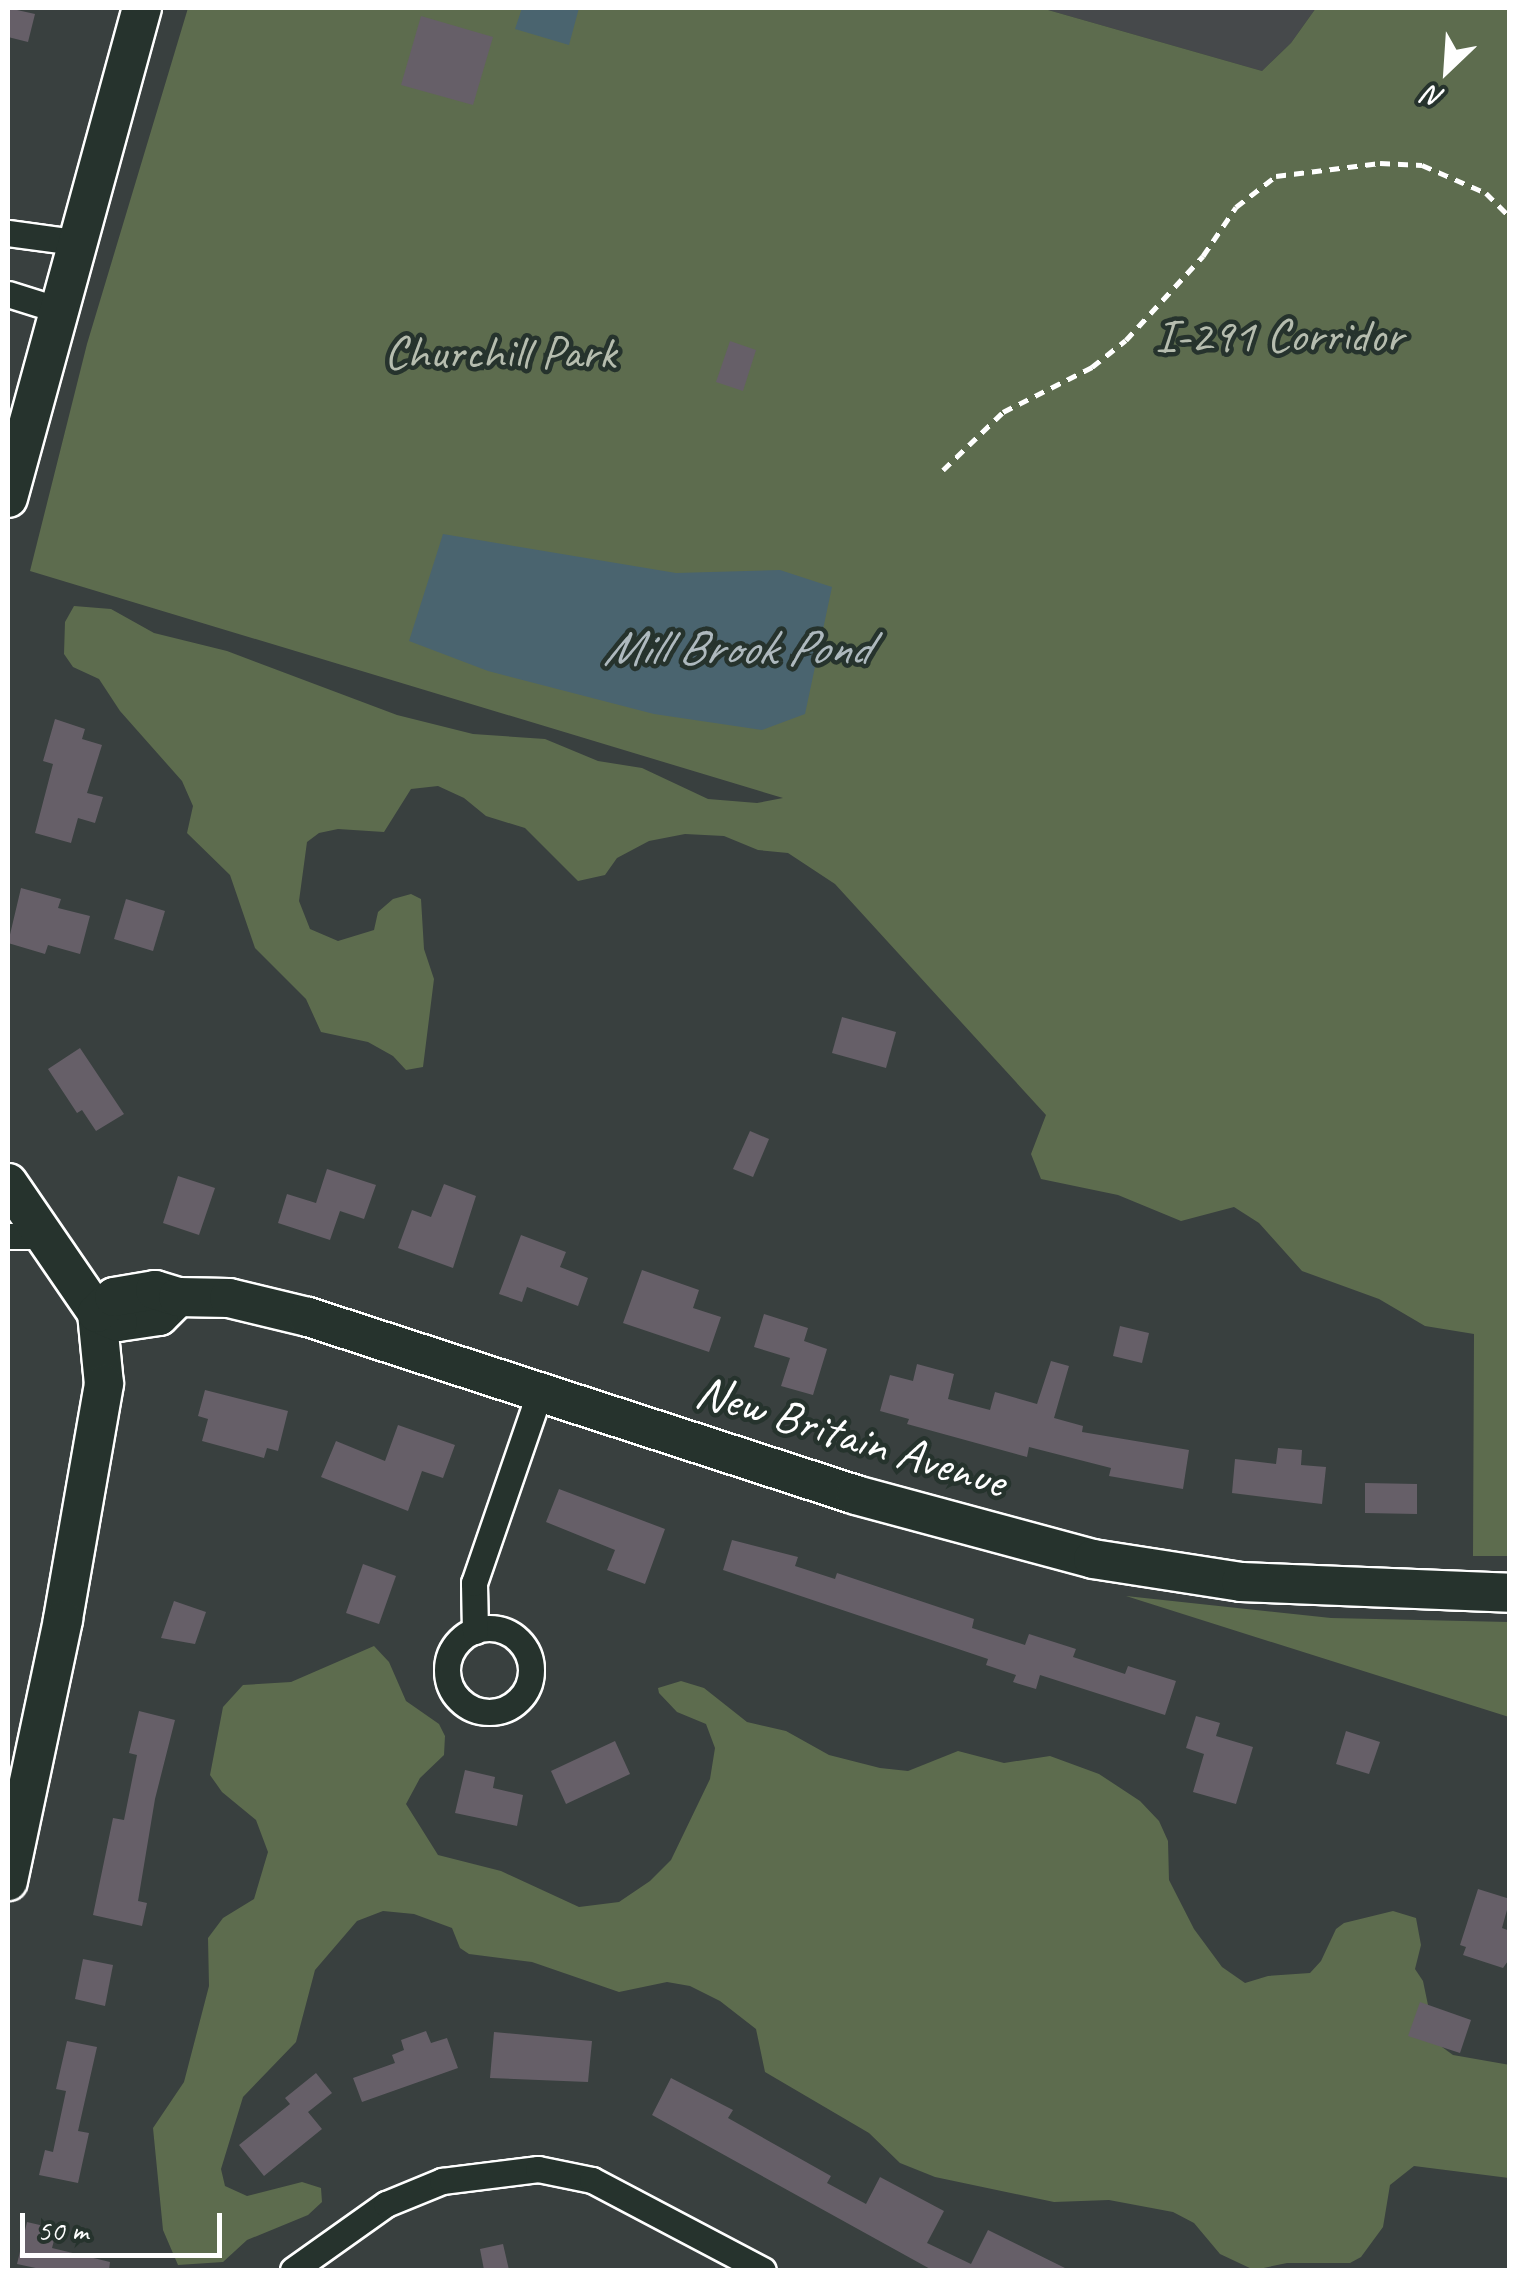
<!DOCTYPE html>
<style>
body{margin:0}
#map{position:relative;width:1517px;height:2278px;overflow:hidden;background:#39403f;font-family:Caveat,sans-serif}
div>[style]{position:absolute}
.built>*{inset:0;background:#46494b}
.green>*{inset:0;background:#5d6c4e}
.water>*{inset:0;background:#4a646f}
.building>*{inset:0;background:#665f68}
.path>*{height:5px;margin-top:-2.5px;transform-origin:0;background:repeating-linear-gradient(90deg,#fff 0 10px,transparent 0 18px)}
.roads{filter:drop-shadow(2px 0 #fff) drop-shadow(-2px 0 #fff) drop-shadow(0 2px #fff) drop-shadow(0 -2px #fff)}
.minor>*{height:25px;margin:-12.5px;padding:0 12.5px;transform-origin:12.5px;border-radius:12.5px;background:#26332d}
.minor>.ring{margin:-12.5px;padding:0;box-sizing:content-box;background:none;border:25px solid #26332d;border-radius:50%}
.secondary>*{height:38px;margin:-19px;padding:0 19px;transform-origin:19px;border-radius:19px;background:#26332d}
span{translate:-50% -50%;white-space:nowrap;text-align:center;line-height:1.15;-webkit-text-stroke:9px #26332d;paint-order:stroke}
.park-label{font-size:48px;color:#b6bdaf}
.street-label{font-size:48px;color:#fff}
.water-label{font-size:50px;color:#aeb9be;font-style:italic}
.frame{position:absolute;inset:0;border:10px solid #fff;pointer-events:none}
.north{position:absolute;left:1397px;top:20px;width:100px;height:100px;-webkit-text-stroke:8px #26332d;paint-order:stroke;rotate:205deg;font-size:28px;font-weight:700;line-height:40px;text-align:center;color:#fff}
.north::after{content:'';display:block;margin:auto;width:35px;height:45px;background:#fff;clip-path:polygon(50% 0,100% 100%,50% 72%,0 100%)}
.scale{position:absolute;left:20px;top:2213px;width:202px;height:45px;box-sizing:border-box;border:5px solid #fff;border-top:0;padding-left:12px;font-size:30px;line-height:35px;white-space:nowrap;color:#fff;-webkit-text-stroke:8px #26332d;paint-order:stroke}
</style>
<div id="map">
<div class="built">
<div style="clip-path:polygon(1041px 8px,1316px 8px,1291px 43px,1262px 71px)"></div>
</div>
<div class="green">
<div style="clip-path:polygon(188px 8px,1041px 8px,1262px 71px,1291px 43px,1316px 8px,1509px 8px,1509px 1556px,1473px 1556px,1474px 1334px,1425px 1326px,1379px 1299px,1302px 1271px,1259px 1223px,1234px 1207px,1181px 1221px,1118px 1195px,1041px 1179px,1031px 1154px,1046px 1115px,835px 884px,788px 853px,758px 850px,724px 836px,685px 834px,649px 841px,617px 858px,605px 875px,578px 881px,525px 828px,486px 816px,464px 798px,438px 786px,411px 789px,384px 832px,338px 829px,319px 833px,307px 842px,299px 901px,310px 929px,338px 941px,374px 930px,378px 912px,393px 899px,411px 894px,421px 899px,424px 949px,434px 979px,423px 1067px,406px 1070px,393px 1056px,368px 1042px,321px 1032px,306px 999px,255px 948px,230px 875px,187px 833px,193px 806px,182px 781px,120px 711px,99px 679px,73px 667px,64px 654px,65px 622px,74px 606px,111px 609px,154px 633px,227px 651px,397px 715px,473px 734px,545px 739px,598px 761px,642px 768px,708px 799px,757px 803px,783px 798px,30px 571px,87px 344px)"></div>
<div style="clip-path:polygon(1126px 1596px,1331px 1618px,1509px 1622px,1509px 1717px)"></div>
<div style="clip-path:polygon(374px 1646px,389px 1662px,406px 1701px,439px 1724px,445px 1736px,444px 1755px,420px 1778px,406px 1804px,438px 1855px,501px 1871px,579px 1907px,619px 1902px,650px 1881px,671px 1860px,710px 1779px,715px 1748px,706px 1724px,677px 1712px,659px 1693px,658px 1688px,681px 1681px,704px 1688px,747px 1722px,786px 1731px,829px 1755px,880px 1768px,908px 1771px,958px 1751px,1004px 1763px,1050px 1756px,1099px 1774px,1140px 1801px,1159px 1821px,1168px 1841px,1169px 1880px,1194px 1929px,1222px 1967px,1245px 1983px,1268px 1976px,1310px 1973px,1321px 1961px,1336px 1929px,1344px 1923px,1393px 1911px,1416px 1918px,1421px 1945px,1415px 1969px,1423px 1981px,1433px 2029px,1442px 2047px,1453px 2055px,1510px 2065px,1509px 2178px,1414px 2166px,1390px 2185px,1383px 2227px,1361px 2257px,1350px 2263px,1287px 2263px,1254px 2270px,1220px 2254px,1194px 2223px,1173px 2212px,1109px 2200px,1054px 2202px,935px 2177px,900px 2163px,869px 2133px,765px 2072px,756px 2029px,720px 2001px,690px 1986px,667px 1982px,619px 1992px,532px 1962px,469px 1954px,460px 1948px,452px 1928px,414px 1914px,383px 1911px,357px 1921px,315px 1970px,296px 2042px,243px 2097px,221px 2169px,225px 2186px,247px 2196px,302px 2182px,321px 2188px,322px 2202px,308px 2215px,247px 2240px,223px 2262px,178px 2265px,163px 2230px,153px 2128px,184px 2082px,209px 1986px,208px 1938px,223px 1918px,254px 1899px,268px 1852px,256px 1820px,222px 1792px,210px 1775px,223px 1707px,243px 1685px,291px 1682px)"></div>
</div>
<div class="water">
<div style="clip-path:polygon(522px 8px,579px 8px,569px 45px,515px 29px)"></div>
<div style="clip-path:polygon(443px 534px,676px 573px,780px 570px,832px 587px,805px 714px,762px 730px,654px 714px,488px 671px,409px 641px)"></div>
</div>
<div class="building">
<div style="clip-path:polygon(8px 8px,35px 14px,28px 42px,8px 37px)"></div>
<div style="clip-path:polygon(421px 16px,493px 37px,473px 105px,401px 85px)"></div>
<div style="clip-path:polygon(730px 341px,756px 350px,743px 391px,716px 382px)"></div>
<div style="clip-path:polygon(55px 719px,85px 729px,82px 739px,102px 745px,87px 793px,103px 797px,95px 823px,78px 818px,71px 843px,35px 833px,53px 764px,43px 761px)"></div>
<div style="clip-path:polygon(21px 888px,61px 899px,58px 908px,90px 916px,80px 954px,48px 945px,45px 954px,8px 943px)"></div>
<div style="clip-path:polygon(126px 899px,165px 911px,153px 951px,114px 939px)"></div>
<div style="clip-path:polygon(842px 1017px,896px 1032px,886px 1068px,832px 1053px)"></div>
<div style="clip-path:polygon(80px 1048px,124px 1114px,96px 1131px,82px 1110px,77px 1113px,48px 1069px)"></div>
<div style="clip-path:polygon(750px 1131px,769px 1139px,753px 1177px,733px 1169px)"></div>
<div style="clip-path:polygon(327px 1169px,376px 1185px,364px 1219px,340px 1211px,330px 1240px,278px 1223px,287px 1194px,316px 1203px)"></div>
<div style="clip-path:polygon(178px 1176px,215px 1188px,199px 1235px,163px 1223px)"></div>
<div style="clip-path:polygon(444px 1184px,476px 1196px,453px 1268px,398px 1248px,412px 1210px,431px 1217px)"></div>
<div style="clip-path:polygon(521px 1235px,566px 1252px,560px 1267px,588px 1278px,578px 1306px,527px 1287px,522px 1302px,499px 1294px)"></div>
<div style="clip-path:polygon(642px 1270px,699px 1290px,693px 1308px,721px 1317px,709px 1352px,623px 1323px)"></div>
<div style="clip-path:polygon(764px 1314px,808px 1328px,804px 1341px,827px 1349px,813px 1395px,781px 1386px,790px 1358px,754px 1347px)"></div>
<div style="clip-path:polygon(1120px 1326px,1149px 1333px,1142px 1363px,1113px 1356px)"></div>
<div style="clip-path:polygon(1051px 1361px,1069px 1366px,1054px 1418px,1083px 1426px,1082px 1432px,1189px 1450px,1183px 1489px,1109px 1476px,1111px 1468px,1029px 1447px,1027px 1457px,907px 1424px,909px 1419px,880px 1411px,890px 1375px,913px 1381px,917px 1364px,954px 1374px,948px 1399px,990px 1410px,995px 1392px,1037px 1404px)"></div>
<div style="clip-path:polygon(205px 1390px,288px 1411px,278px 1451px,267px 1448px,264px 1458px,202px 1441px,208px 1419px,198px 1416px)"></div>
<div style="clip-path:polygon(398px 1425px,455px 1445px,443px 1478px,422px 1471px,408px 1511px,321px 1477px,336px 1441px,385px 1461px)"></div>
<div style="clip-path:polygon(1278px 1448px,1302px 1450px,1301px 1465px,1326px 1467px,1322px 1504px,1232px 1493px,1235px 1459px,1276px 1464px)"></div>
<div style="clip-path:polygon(1365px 1483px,1417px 1484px,1417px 1514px,1365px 1513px)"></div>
<div style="clip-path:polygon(559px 1489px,665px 1529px,645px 1584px,607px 1570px,615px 1550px,546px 1522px)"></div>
<div style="clip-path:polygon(732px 1540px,798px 1557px,795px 1566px,835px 1579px,837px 1573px,974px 1619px,972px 1628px,1025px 1645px,1029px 1634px,1076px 1649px,1073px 1657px,1125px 1674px,1128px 1666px,1176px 1681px,1165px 1715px,1040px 1675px,1036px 1689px,1013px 1682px,1016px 1675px,986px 1665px,988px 1659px,723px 1570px)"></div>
<div style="clip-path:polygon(363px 1564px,396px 1576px,379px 1624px,346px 1613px)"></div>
<div style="clip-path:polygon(174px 1601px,206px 1612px,195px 1644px,161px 1638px)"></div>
<div style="clip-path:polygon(139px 1711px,175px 1720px,155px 1799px,138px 1901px,147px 1903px,142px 1926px,93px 1915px,113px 1818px,124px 1820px,137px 1755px,129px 1753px)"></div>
<div style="clip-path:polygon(1196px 1716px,1220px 1723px,1216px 1736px,1253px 1747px,1236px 1804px,1193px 1792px,1204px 1754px,1186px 1748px)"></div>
<div style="clip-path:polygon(1346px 1731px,1380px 1742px,1369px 1774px,1336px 1764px)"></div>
<div style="clip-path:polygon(615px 1741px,630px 1774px,566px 1804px,551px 1771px)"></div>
<div style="clip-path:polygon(465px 1770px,495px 1777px,493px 1788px,523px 1795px,517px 1826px,455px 1813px)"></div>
<div style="clip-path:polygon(1478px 1889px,1510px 1899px,1502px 1928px,1510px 1931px,1510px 1958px,1503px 1968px,1463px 1955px,1466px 1947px,1460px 1945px)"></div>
<div style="clip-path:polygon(83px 1959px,113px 1965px,105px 2006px,75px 1999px)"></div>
<div style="clip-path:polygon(1420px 2002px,1471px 2020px,1460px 2053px,1408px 2036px)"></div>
<div style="clip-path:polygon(426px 2031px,431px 2043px,447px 2038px,458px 2068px,362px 2102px,353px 2078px,395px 2063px,392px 2055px,404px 2050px,401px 2040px)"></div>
<div style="clip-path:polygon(494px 2032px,592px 2041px,588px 2082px,490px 2078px)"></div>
<div style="clip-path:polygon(67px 2041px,97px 2047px,78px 2131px,89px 2133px,78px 2183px,39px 2175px,45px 2150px,53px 2152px,66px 2091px,56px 2089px)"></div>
<div style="clip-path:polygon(316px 2073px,332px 2093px,308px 2112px,322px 2129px,264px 2176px,239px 2145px,290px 2104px,285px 2098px)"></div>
<div style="clip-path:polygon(671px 2078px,733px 2110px,728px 2118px,831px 2176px,827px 2183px,866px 2204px,880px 2177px,944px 2211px,927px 2243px,971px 2264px,988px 2230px,1069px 2270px,932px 2270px,652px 2115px)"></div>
<div style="clip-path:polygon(27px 2222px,57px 2229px,52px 2248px,110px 2262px,109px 2270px,45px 2270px,17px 2264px)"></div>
<div style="clip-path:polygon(503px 2244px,509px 2270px,484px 2270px,480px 2249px)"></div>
</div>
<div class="path">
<div style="left:943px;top:470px;width:83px;rotate:-44deg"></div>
<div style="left:1003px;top:412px;width:100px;rotate:-26.8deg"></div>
<div style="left:1092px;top:367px;width:43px;rotate:-38.5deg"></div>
<div style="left:1126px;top:340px;width:114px;rotate:-47.5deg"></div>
<div style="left:1203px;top:256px;width:59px;rotate:-56deg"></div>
<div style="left:1236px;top:207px;width:51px;rotate:-37.8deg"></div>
<div style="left:1276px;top:176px;width:105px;rotate:-7.1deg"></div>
<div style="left:1380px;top:163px;width:42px;rotate:2.7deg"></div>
<div style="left:1422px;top:165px;width:70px;rotate:23.6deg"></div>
<div style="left:1486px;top:193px;width:34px;rotate:45deg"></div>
</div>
<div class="roads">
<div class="minor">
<div style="left:8px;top:233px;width:68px;rotate:7.7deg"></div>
<div style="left:8px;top:294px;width:50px;rotate:17.4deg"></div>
<div style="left:8px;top:1236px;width:38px"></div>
<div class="ring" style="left:447px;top:1628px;width:59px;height:59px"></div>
<div style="left:475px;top:1631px;width:48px;rotate:-91.2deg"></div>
<div style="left:474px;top:1583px;width:203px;rotate:-71deg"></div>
<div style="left:293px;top:2270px;width:114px;rotate:-35.4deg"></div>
<div style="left:386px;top:2204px;width:61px;rotate:-22.3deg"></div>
<div style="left:442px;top:2181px;width:97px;rotate:-7.1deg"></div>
<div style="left:538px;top:2169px;width:55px;rotate:11.5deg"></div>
<div style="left:592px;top:2180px;width:193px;rotate:27.8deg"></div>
</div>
<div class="secondary">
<div style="left:8px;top:498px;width:508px;rotate:-74.71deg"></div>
<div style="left:8px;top:1183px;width:158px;rotate:55.6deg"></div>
<div style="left:97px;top:1313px;width:71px;rotate:84.4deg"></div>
<div style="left:104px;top:1384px;width:240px;rotate:99.9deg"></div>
<div style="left:63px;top:1620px;width:267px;rotate:101.9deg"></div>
<div style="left:178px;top:1297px;width:27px;rotate:135deg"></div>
<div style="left:159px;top:1316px;width:41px;rotate:171.7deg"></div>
<div style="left:118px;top:1322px;width:23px;rotate:-157deg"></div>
<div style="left:97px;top:1313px;width:23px;rotate:-43deg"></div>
<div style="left:114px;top:1297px;width:42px;rotate:-9.7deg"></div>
<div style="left:155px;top:1290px;width:24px;rotate:17deg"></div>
<div style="left:178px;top:1297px;width:51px;rotate:1.1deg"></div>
<div style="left:229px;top:1298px;width:81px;rotate:13.5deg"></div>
<div style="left:308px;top:1317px;width:576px;rotate:17.99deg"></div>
<div style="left:856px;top:1495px;width:245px;rotate:15.1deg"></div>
<div style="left:1093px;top:1559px;width:150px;rotate:8.8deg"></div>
<div style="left:1241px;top:1582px;width:269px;rotate:2.3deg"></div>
</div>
</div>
<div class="park-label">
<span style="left:1279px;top:336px">I-291 Corridor</span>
<span style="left:500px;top:353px">Churchill Park</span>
</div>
<div class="street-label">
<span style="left:851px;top:1436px;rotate:17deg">New Britain Avenue</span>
</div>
<div class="water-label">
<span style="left:736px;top:648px">Mill Brook Pond</span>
</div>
<div class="frame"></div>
<div class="north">N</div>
<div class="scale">50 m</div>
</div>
